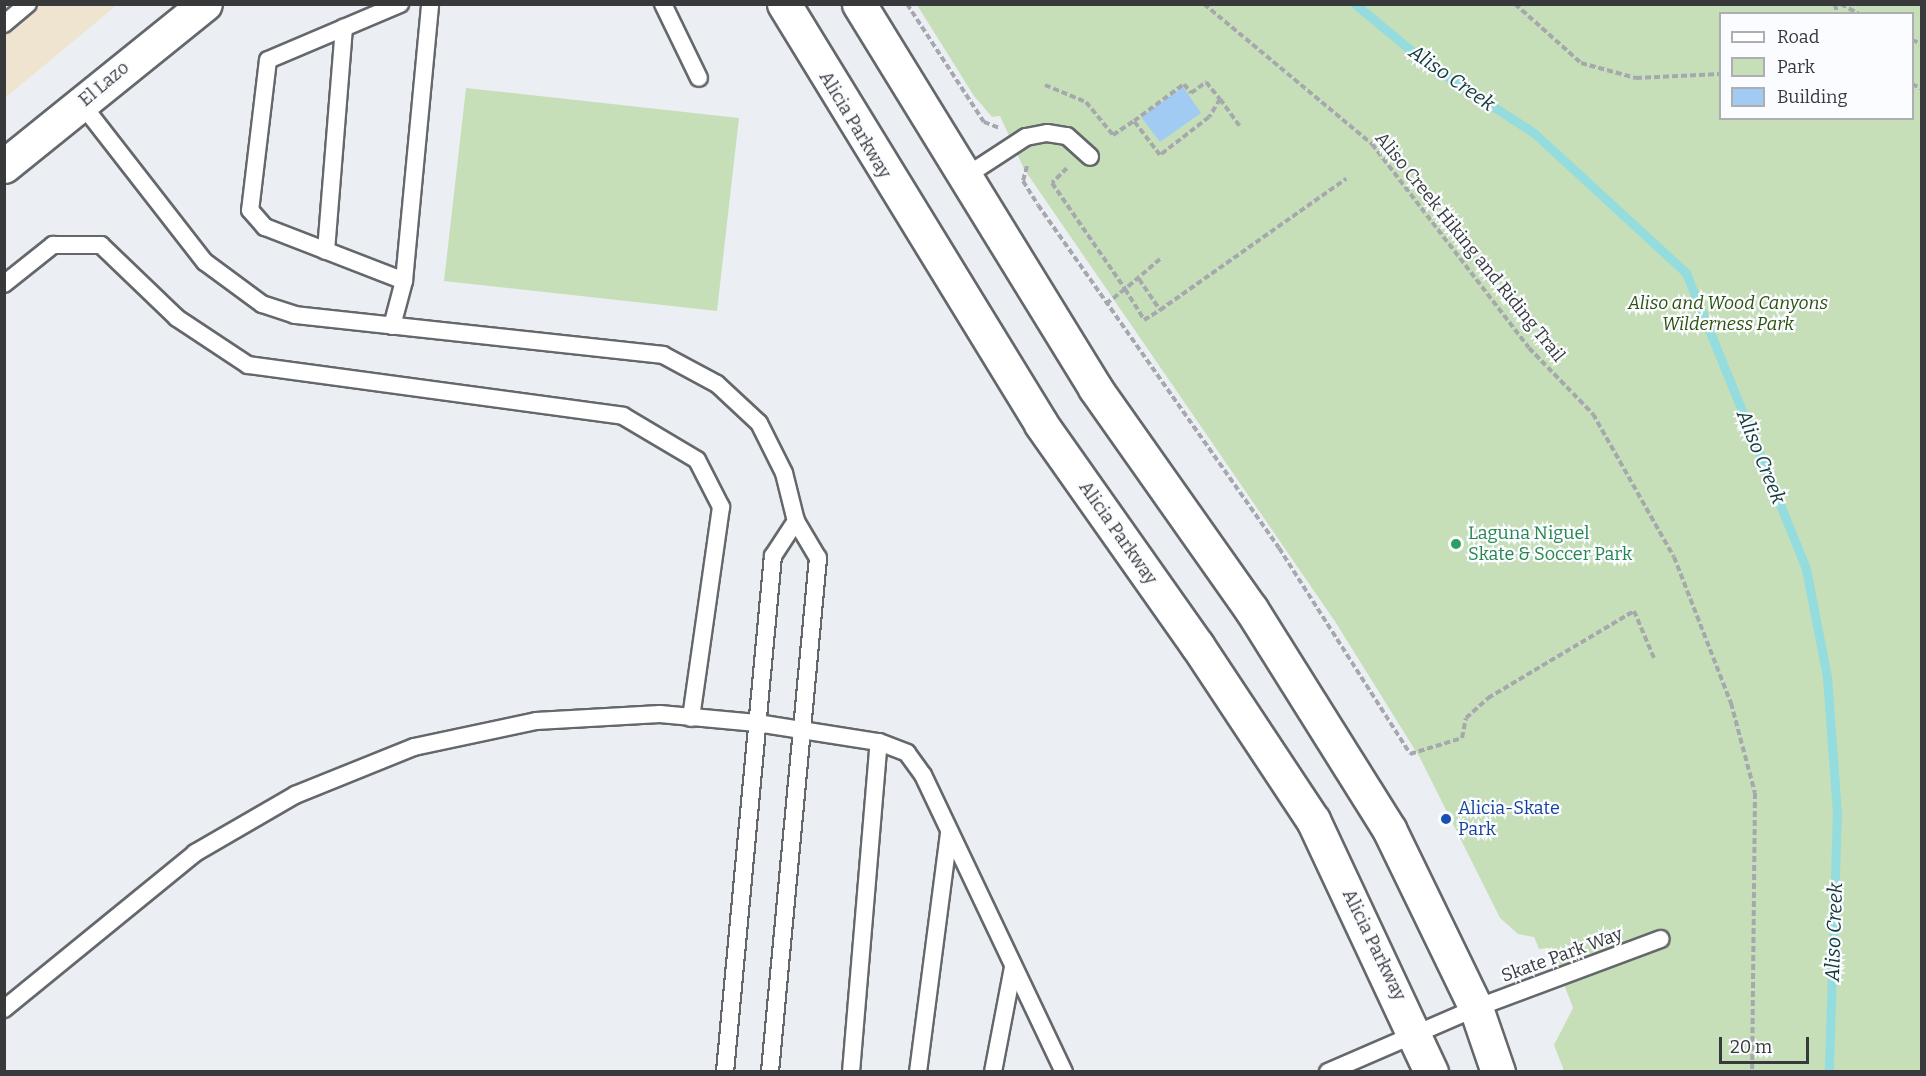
<!DOCTYPE html>
<style>
body{margin:0}
#map{position:relative;width:1926px;height:1076px;overflow:hidden;background:#ebeff4;font-family:Bitter,serif}
div>[style]{position:absolute}
.commercial>*{inset:0;background:#eee4cf}
.green>*{inset:0;background:#c7dfb8}
.stream>*{height:9px;margin:-4.5px;padding:0 4.5px;transform-origin:4.5px;border-radius:4.5px;background:#94dcde}
.building>*{inset:0;background:#a2cbf4}
.path>*{height:4px;margin-top:-2px;transform-origin:0;background:repeating-linear-gradient(90deg,#a5a8ac 0 6px,transparent 0 9px)}
.roads{filter:drop-shadow(2px 0 #64686c) drop-shadow(-2px 0 #64686c) drop-shadow(0 2px #64686c) drop-shadow(0 -2px #64686c)}
.lane>*{height:16px;margin:-8px;padding:0 8px;transform-origin:8px;border-radius:8px;background:#fff}
.secondary>*{height:33px;margin:-16.5px;padding:0 16.5px;transform-origin:16.5px;border-radius:16.5px;background:#fff}
.primary>*{height:33px;margin:-16.5px;padding:0 16.5px;transform-origin:16.5px;border-radius:16.5px;background:#fff}
.dots>*{width:16px;height:16px;translate:-50% -50%;box-sizing:border-box;border:3px solid #fafcff;border-radius:50%}
span{translate:-50% -50%;white-space:nowrap;text-align:center;line-height:1.15;-webkit-text-stroke:4.5px #fafcff;paint-order:stroke}
.street-label{font-size:18px;color:#37393b}
.park-label{font-size:18px;color:#2e510d;font-style:italic}
.leisure-label{font-size:18px;color:#27864d}
.left{translate:0 -50%;text-align:left}
.transit-label{font-size:18px;color:#164399}
.water-label{font-size:20px;color:#143839;font-style:italic}
.frame{position:absolute;inset:0;border:6px solid #37393b;pointer-events:none}
.legend{position:absolute;left:1719px;top:12px;width:195px;height:108px;box-sizing:border-box;background:#fafcff;border:2px solid #acaeb1;margin:0;padding:8px 10px;list-style:none;font-size:18px;color:#37393b}
.legend li{display:flex;align-items:center;gap:12px;height:30px}
.legend b{width:30px;border:2px solid #acaeb1}
.scale{position:absolute;left:1719px;top:1037px;width:90px;height:27px;box-sizing:border-box;border:3px solid #37393b;border-top:0;padding-left:8px;font-size:18px;line-height:21px;white-space:nowrap;color:#37393b;-webkit-text-stroke:4px #fafcff;paint-order:stroke}
</style>
<div id="map">
<div class="commercial">
<div style="clip-path:polygon(5px 5px,117px 5px,5px 98px)"></div>
</div>
<div class="green">
<div style="clip-path:polygon(evenodd,917px 5px,1921px 5px,1921px 1071px,1564px 1071px,1554px 1045px,1573px 1008px,1550px 948px,1539px 949px,1534px 937px,1518px 934px,1500px 918px,1420px 758px,1336px 623px,1024px 169px,1000px 116px,992px 117px,974px 96px,917px 5px,1720px 14px,1912px 14px,1912px 118px,1720px 118px,1720px 14px)"></div>
<div style="clip-path:polygon(466px 88px,739px 118px,717px 311px,444px 281px)"></div>
</div>
<div class="stream">
<div style="left:1355px;top:4px;width:92px;rotate:39.7deg"></div>
<div style="left:1426px;top:63px;width:129px;rotate:32.9deg"></div>
<div style="left:1534px;top:133px;width:207px;rotate:42.6deg"></div>
<div style="left:1686px;top:273px;width:319px;rotate:67.9deg"></div>
<div style="left:1806px;top:569px;width:110px;rotate:79deg"></div>
<div style="left:1827px;top:677px;width:135px;rotate:85.8deg"></div>
<div style="left:1837px;top:812px;width:260px;rotate:91.8deg"></div>
</div>
<div class="building">
<div style="clip-path:polygon(1183px 87px,1201px 113px,1160px 142px,1141px 117px)"></div>
</div>
<div class="path">
<div style="left:907px;top:4px;width:141px;rotate:56.9deg"></div>
<div style="left:984px;top:122px;width:17px;rotate:21deg"></div>
<div style="left:1204px;top:4px;width:219px;rotate:39.8deg"></div>
<div style="left:1372px;top:144px;width:257px;rotate:52.4deg"></div>
<div style="left:1529px;top:348px;width:92px;rotate:45.9deg"></div>
<div style="left:1593px;top:414px;width:164px;rotate:60.5deg"></div>
<div style="left:1674px;top:557px;width:157px;rotate:68.7deg"></div>
<div style="left:1731px;top:703px;width:93px;rotate:75.1deg"></div>
<div style="left:1755px;top:793px;width:279px;rotate:90.6deg"></div>
<div style="left:1515px;top:4px;width:89px;rotate:41.8deg"></div>
<div style="left:1581px;top:63px;width:57px;rotate:15.3deg"></div>
<div style="left:1636px;top:78px;width:84px;rotate:-2.7deg"></div>
<div style="left:1835px;top:4px;width:10px;rotate:79deg"></div>
<div style="left:1841px;top:4px;width:21px;rotate:29deg"></div>
<div style="left:1912px;top:40px;width:11px;rotate:22deg"></div>
<div style="left:1912px;top:84px;width:11px;rotate:27deg"></div>
<div style="left:1045px;top:85px;width:44px;rotate:22.5deg"></div>
<div style="left:1086px;top:102px;width:43px;rotate:50.7deg"></div>
<div style="left:1113px;top:135px;width:25px;rotate:-34deg"></div>
<div style="left:1220px;top:99px;width:21px;rotate:121deg"></div>
<div style="left:1209px;top:117px;width:62px;rotate:142.2deg"></div>
<div style="left:1160px;top:155px;width:43px;rotate:-127.4deg"></div>
<div style="left:1134px;top:121px;width:62px;rotate:-36.5deg"></div>
<div style="left:1184px;top:84px;width:11px;rotate:52deg"></div>
<div style="left:1191px;top:93px;width:19px;rotate:-36deg"></div>
<div style="left:1206px;top:82px;width:22px;rotate:51deg"></div>
<div style="left:1220px;top:99px;width:36px;rotate:54deg"></div>
<div style="left:1027px;top:166px;width:16px;rotate:105deg"></div>
<div style="left:1023px;top:181px;width:28px;rotate:58deg"></div>
<div style="left:1038px;top:205px;width:419px;rotate:54.9deg"></div>
<div style="left:1279px;top:548px;width:244px;rotate:57.5deg"></div>
<div style="left:1410px;top:754px;width:54px;rotate:-17.1deg"></div>
<div style="left:1462px;top:738px;width:20px;rotate:-79deg"></div>
<div style="left:1466px;top:718px;width:30px;rotate:-42deg"></div>
<div style="left:1488px;top:698px;width:170px;rotate:-30.8deg"></div>
<div style="left:1634px;top:611px;width:51px;rotate:66.9deg"></div>
<div style="left:1067px;top:168px;width:21px;rotate:135deg"></div>
<div style="left:1052px;top:183px;width:129px;rotate:55.4deg"></div>
<div style="left:1125px;top:289px;width:23px;rotate:142deg"></div>
<div style="left:1160px;top:259px;width:46px;rotate:139.4deg"></div>
<div style="left:1125px;top:289px;width:36px;rotate:58deg"></div>
<div style="left:1144px;top:320px;width:19px;rotate:-32deg"></div>
<div style="left:1139px;top:279px;width:37px;rotate:56deg"></div>
<div style="left:1160px;top:310px;width:228px;rotate:-35.2deg"></div>
</div>
<div class="roads">
<div class="lane">
<div style="left:400px;top:4px;width:143px;rotate:157deg"></div>
<div style="left:268px;top:60px;width:151px;rotate:96.8deg"></div>
<div style="left:250px;top:210px;width:23px;rotate:49deg"></div>
<div style="left:265px;top:227px;width:149px;rotate:21.2deg"></div>
<div style="left:663px;top:4px;width:82px;rotate:64.1deg"></div>
<div style="left:4px;top:24px;width:31px;rotate:-40deg"></div>
<div style="left:81px;top:103px;width:202px;rotate:52.1deg"></div>
<div style="left:205px;top:262px;width:71px;rotate:36.4deg"></div>
<div style="left:262px;top:304px;width:35px;rotate:18deg"></div>
<div style="left:295px;top:315px;width:370px;rotate:6.2deg"></div>
<div style="left:663px;top:355px;width:61px;rotate:28.2deg"></div>
<div style="left:717px;top:384px;width:57px;rotate:42.9deg"></div>
<div style="left:759px;top:423px;width:56px;rotate:63.4deg"></div>
<div style="left:784px;top:473px;width:49px;rotate:76deg"></div>
<div style="left:796px;top:521px;width:43px;rotate:59.3deg"></div>
<div style="left:818px;top:558px;width:516px;rotate:95.34deg"></div>
<div style="left:963px;top:178px;width:75px;rotate:-33.1deg"></div>
<div style="left:1026px;top:137px;width:21px;rotate:-11deg"></div>
<div style="left:1047px;top:133px;width:20px;rotate:9deg"></div>
<div style="left:1067px;top:136px;width:31px;rotate:42deg"></div>
<div style="left:326px;top:251px;width:224px;rotate:-85.4deg"></div>
<div style="left:4px;top:284px;width:63px;rotate:-38.5deg"></div>
<div style="left:53px;top:245px;width:48px"></div>
<div style="left:101px;top:245px;width:105px;rotate:43.8deg"></div>
<div style="left:177px;top:318px;width:85px;rotate:33.5deg"></div>
<div style="left:248px;top:365px;width:378px;rotate:7.7deg"></div>
<div style="left:623px;top:416px;width:86px;rotate:30.7deg"></div>
<div style="left:697px;top:460px;width:53px;rotate:62.9deg"></div>
<div style="left:721px;top:507px;width:213px;rotate:98.1deg"></div>
<div style="left:392px;top:326px;width:47px;rotate:-75.1deg"></div>
<div style="left:404px;top:281px;width:278px;rotate:-84.6deg"></div>
<div style="left:4px;top:1009px;width:247px;rotate:-39.2deg"></div>
<div style="left:195px;top:853px;width:116px;rotate:-30.1deg"></div>
<div style="left:295px;top:795px;width:128px;rotate:-22deg"></div>
<div style="left:414px;top:747px;width:125px;rotate:-12deg"></div>
<div style="left:536px;top:721px;width:124px;rotate:-3.2deg"></div>
<div style="left:660px;top:714px;width:97px;rotate:5.3deg"></div>
<div style="left:757px;top:723px;width:123px;rotate:8.9deg"></div>
<div style="left:879px;top:742px;width:30px;rotate:21deg"></div>
<div style="left:907px;top:753px;width:27px;rotate:54deg"></div>
<div style="left:923px;top:775px;width:329px;rotate:64.6deg"></div>
<div style="left:725px;top:1072px;width:518px;rotate:-84.69deg"></div>
<div style="left:773px;top:556px;width:42px;rotate:-56.7deg"></div>
<div style="left:851px;top:1072px;width:331px;rotate:-85.2deg"></div>
<div style="left:918px;top:1072px;width:242px;rotate:-82.6deg"></div>
<div style="left:993px;top:1072px;width:107px;rotate:-79.2deg"></div>
<div style="left:1328px;top:1072px;width:161px;rotate:-23.4deg"></div>
<div style="left:1476px;top:1008px;width:197px;rotate:-20.5deg"></div>
</div>
<div class="secondary">
<div style="left:4px;top:166px;width:258px;rotate:-38.9deg"></div>
</div>
<div class="primary">
<div style="left:784px;top:4px;width:492px;rotate:58.5deg"></div>
<div style="left:1041px;top:424px;width:271px;rotate:54.8deg"></div>
<div style="left:1197px;top:645px;width:210px;rotate:56.5deg"></div>
<div style="left:1313px;top:820px;width:278px;rotate:64.9deg"></div>
<div style="left:859px;top:4px;width:451px;rotate:58.4deg"></div>
<div style="left:1095px;top:388px;width:271px;rotate:54.8deg"></div>
<div style="left:1251px;top:609px;width:260px;rotate:57.9deg"></div>
<div style="left:1389px;top:829px;width:199px;rotate:64.1deg"></div>
<div style="left:1476px;top:1008px;width:68px;rotate:71deg"></div>
</div>
</div>
<div class="dots">
<div style="left:1456px;top:544px;background:#2e9e5b"></div>
<div style="left:1446px;top:819px;background:#1a4fb4"></div>
</div>
<div class="street-label">
<span style="left:104px;top:84px;rotate:-40deg">El Lazo</span>
<span style="left:855px;top:125px;rotate:59deg">Alicia Parkway</span>
<span style="left:1470px;top:247px;rotate:51deg">Aliso Creek Hiking and Riding Trail</span>
<span style="left:1118px;top:533px;rotate:55deg">Alicia Parkway</span>
<span style="left:1374px;top:945px;rotate:64deg">Alicia Parkway</span>
<span style="left:1562px;top:955px;rotate:-20deg">Skate Park Way</span>
</div>
<div class="park-label">
<span style="left:1728px;top:314px">Aliso and Wood Canyons<br>Wilderness Park</span>
</div>
<div class="leisure-label">
<span class="left" style="left:1468px;top:544px">Laguna Niguel<br>Skate &amp; Soccer Park</span>
</div>
<div class="transit-label">
<span class="left" style="left:1458px;top:819px">Alicia-Skate<br>Park</span>
</div>
<div class="water-label">
<span style="left:1452px;top:78px;rotate:35deg">Aliso Creek</span>
<span style="left:1761px;top:457px;rotate:68deg">Aliso Creek</span>
<span style="left:1834px;top:932px;rotate:-88deg">Aliso Creek</span>
</div>
<div class="frame"></div>
<ul class="legend">
<li><b style="height:8px;background:#fff"></b>Road</li>
<li><b style="height:16px;background:#c7dfb8"></b>Park</li>
<li><b style="height:16px;background:#a2cbf4"></b>Building</li>
</ul>
<div class="scale">20 m</div>
</div>
